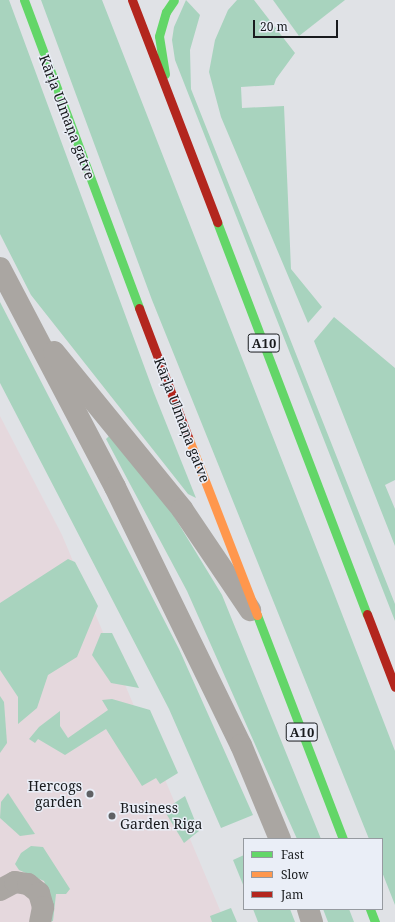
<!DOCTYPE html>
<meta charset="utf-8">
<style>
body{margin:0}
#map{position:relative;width:395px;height:922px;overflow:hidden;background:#e0e2e6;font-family:"Noto Serif",serif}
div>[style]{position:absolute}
.commercial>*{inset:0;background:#e5d8dd}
.green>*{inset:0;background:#a8d3be}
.street>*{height:22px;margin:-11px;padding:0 11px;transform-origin:11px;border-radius:11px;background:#aaa6a2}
.fast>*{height:9px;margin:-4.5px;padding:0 4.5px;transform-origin:4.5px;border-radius:4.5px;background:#63d668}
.slow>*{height:9px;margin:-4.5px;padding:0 4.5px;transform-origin:4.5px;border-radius:4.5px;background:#ff974d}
.jam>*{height:9px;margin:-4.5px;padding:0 4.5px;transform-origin:4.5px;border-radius:4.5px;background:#b3261e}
.dots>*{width:11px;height:11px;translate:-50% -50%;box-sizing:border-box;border:2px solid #eaeef7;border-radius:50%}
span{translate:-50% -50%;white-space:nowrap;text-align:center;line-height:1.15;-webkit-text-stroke:3px #eaeef7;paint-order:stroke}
.shield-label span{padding:1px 3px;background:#eaeef7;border:1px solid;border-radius:3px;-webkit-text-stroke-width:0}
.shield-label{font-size:13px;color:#191b1e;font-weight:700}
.street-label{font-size:14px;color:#191b1e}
.poi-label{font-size:14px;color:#191b1e}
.right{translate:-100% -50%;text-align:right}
.left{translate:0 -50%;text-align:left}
.legend{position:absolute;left:243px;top:838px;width:140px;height:72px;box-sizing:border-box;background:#eaeef7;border:1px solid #969aa0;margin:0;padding:5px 7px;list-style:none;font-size:12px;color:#191b1e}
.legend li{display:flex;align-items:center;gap:8px;height:20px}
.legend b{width:20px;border:1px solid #969aa0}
.scale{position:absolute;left:253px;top:20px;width:85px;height:18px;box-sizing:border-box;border:2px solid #191b1e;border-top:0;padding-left:5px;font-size:12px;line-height:14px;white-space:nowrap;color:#191b1e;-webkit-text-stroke:3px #eaeef7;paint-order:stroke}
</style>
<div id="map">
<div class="commercial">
<div style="clip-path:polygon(0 416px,62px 535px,225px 922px,0 922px)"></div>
</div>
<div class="green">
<div style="clip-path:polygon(0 0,9px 0,154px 393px,196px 498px,188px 494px,31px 295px,0 234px)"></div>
<div style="clip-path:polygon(41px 0,102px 0,330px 583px,395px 751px,395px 905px,382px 872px,382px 839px,369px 839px,152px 300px)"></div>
<div style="clip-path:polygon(186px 0,200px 15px,190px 50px,191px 89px,395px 604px,395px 621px,175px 60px,172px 40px,174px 27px)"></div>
<div style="clip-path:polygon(237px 0,254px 0,295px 53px,276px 79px,274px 85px,241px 87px,242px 108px,284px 106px,291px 269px,322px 307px,308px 323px,221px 117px,209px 72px,215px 40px,228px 10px)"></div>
<div style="clip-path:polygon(273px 0,345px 0,299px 36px)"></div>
<div style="clip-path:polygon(0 302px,179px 649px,253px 815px,221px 828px,169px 709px,0 383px)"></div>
<div style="clip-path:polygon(334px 317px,395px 368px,395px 480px,385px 485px,395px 509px,395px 546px,314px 341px)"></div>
<div style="clip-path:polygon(109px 436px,169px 508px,222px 595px,321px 839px,297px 839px,187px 591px,106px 439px)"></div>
<div style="clip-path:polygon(68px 559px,75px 562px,98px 606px,77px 657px,48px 675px,37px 708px,18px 724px,18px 697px,0 670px,0 603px)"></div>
<div style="clip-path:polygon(101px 633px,112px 633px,139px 688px,111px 683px,92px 655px)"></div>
<div style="clip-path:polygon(0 696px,4px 702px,7px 743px,0 753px)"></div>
<div style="clip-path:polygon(112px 699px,150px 710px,178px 773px,160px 784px,156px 778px,142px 786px,106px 729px,65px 755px,38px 739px,35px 743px,29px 739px,39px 727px,60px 711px,60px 726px,68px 738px,108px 710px,102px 700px)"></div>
<div style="clip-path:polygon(8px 793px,35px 834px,20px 836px,0 818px,1px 802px)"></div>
<div style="clip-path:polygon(185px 796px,199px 831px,184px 843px,164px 810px)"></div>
<div style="clip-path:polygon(31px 846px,43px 847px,70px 889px,66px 894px,56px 894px,53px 921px,50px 922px,53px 906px,44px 881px,19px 870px,15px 864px,21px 853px)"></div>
<div style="clip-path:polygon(244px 855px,244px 887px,233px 860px)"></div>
<div style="clip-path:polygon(231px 908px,237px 922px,212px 922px,210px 916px)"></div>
<div style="clip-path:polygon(253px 909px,290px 909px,295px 922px,258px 922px)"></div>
<div style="clip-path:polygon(323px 909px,349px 909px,354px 922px,328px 922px)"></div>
</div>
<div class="street">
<div style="left:0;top:268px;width:247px;rotate:62.3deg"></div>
<div style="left:115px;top:487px;width:287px;rotate:64deg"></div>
<div style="left:241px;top:745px;width:102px;rotate:67.5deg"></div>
<div style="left:54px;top:352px;width:203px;rotate:50.8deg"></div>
<div style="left:182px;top:509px;width:122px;rotate:56deg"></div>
<div style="left:0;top:890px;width:17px;rotate:-28deg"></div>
<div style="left:15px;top:882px;width:13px;rotate:9deg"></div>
<div style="left:28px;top:884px;width:14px;rotate:39deg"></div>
<div style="left:39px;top:893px;width:15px;rotate:74deg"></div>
<div style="left:43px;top:907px;width:15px;rotate:101deg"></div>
<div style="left:308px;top:909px;width:14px;rotate:73deg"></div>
</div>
<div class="fast">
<div style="left:24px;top:0;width:329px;rotate:69.5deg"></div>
<div style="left:165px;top:74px;width:38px;rotate:-99deg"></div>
<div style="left:159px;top:36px;width:25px;rotate:-74deg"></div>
<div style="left:166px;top:12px;width:14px;rotate:-56deg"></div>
<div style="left:217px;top:222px;width:420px;rotate:69.1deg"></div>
<div style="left:257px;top:615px;width:240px;rotate:69deg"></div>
<div style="left:370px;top:909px;width:14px;rotate:69deg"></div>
</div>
<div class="slow">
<div style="left:188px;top:437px;width:191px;rotate:68.8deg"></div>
</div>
<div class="jam">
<div style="left:132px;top:0;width:238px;rotate:69deg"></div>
<div style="left:139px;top:308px;width:138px;rotate:69.2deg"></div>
<div style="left:367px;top:614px;width:78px;rotate:69deg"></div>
</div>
<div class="dots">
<div style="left:90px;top:794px;background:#5f6164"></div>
<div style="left:112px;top:816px;background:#5f6164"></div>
</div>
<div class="shield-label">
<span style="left:264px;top:343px">A10</span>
<span style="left:302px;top:732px">A10</span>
</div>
<div class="street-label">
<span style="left:67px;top:117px;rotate:69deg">Kārļa Ulmaņa gatve</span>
<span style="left:182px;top:420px;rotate:69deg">Kārļa Ulmaņa gatve</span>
</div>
<div class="poi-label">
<span class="right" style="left:82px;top:794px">Hercogs<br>garden</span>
<span class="left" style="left:120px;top:816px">Business<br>Garden Riga</span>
</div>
<ul class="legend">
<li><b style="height:5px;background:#63d668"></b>Fast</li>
<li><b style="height:5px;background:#ff974d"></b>Slow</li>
<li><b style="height:5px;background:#b3261e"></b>Jam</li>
</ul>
<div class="scale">20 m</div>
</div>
